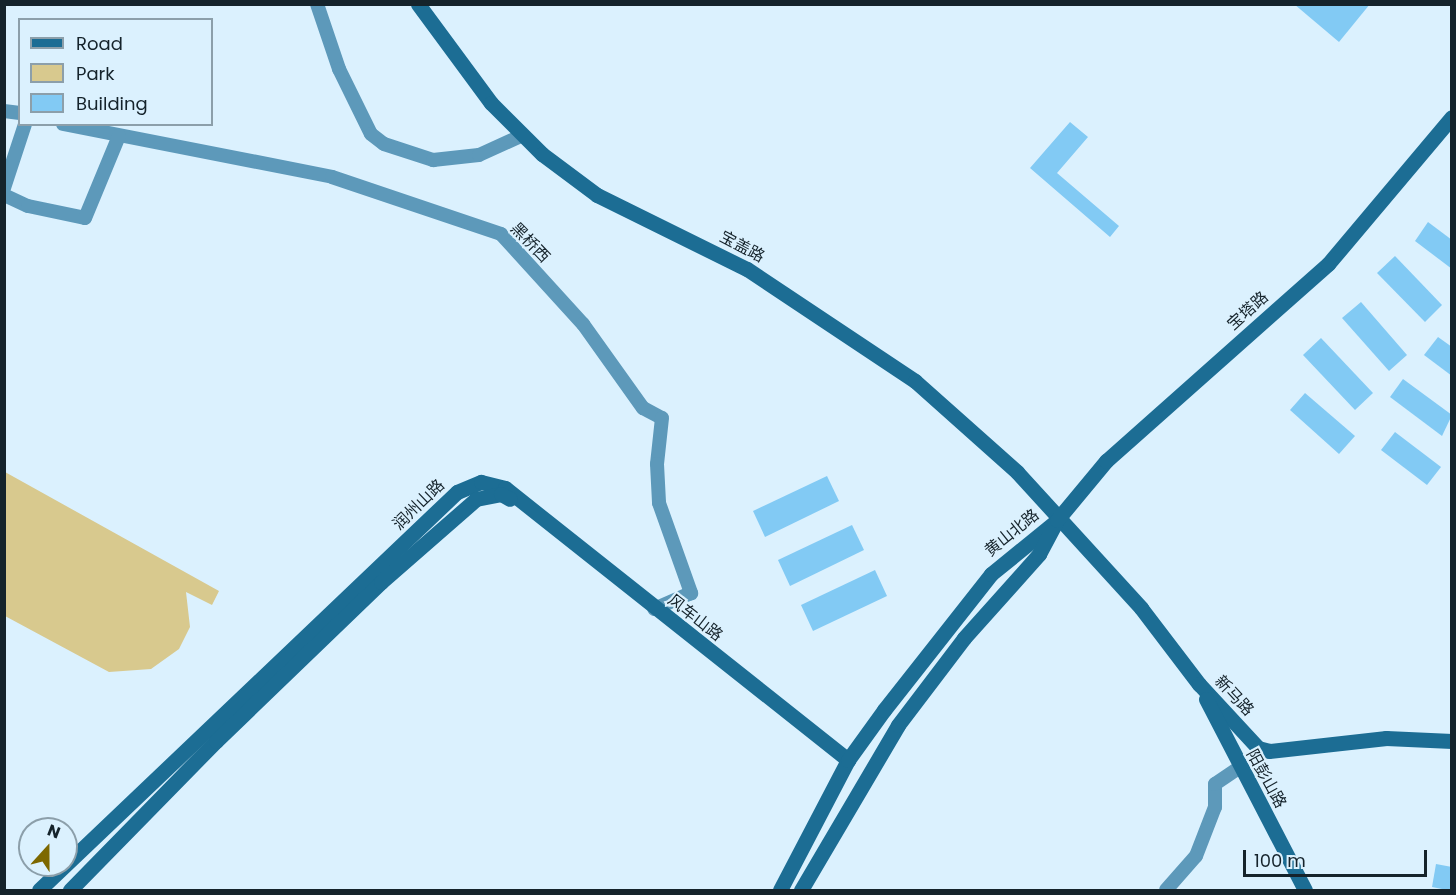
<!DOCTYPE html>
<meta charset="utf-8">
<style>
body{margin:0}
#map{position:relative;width:1456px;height:895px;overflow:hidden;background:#dbf1fe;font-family:Poppins,"Noto Sans SC",sans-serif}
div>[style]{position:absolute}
.green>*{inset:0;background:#d8c98e}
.building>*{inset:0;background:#82caf4}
.street>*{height:14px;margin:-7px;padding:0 7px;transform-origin:7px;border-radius:7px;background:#5d99ba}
.secondary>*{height:15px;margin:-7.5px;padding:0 7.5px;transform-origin:7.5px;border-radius:7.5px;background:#1c6d94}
span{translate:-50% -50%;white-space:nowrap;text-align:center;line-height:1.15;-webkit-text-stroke:4.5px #dbf1fe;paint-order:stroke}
.street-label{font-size:16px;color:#15232b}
.frame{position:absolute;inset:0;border:6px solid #15232b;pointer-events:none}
.legend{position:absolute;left:18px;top:18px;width:195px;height:108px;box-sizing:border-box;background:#dbf1fe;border:2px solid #8c9faa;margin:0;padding:8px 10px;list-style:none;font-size:18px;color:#15232b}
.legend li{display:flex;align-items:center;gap:12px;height:30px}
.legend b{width:30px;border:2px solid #8c9faa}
.north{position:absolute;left:18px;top:817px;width:60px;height:60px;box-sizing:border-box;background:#dbf1fe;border:2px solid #8c9faa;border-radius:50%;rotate:21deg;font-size:16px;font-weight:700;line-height:24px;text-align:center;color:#15232b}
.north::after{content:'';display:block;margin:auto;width:21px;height:27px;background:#7d6800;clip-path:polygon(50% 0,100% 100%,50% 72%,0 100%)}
.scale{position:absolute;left:1243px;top:850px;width:184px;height:27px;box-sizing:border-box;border:3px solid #15232b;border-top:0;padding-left:8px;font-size:18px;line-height:21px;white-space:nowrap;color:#15232b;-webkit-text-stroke:4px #dbf1fe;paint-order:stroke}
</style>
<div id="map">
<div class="green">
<div style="clip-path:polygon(5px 472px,219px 591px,212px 605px,186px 592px,190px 627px,179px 649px,151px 669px,109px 672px,5px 616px)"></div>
</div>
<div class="building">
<div style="clip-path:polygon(1294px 4px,1370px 4px,1339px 42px)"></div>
<div style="clip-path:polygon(1070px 122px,1088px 137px,1057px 173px,1119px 226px,1110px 237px,1030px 168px)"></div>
<div style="clip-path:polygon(1428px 222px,1452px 240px,1452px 269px,1415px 241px)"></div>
<div style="clip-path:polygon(1395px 256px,1442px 305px,1425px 322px,1377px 273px)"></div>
<div style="clip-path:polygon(1361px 302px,1407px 355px,1389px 371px,1342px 318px)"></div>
<div style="clip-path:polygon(1438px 337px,1452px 347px,1452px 376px,1424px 355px)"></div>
<div style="clip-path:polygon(1321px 338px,1373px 393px,1355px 410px,1303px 355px)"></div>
<div style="clip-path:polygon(1403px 379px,1452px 415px,1442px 436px,1390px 397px)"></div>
<div style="clip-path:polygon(1305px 393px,1355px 436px,1339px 454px,1290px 410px)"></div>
<div style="clip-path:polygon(1395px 432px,1441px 467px,1427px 485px,1381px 450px)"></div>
<div style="clip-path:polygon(827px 476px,839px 501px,765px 537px,753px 511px)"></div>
<div style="clip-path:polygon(852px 525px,864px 550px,790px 586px,778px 560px)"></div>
<div style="clip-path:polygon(875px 570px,887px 596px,813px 631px,801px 605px)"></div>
<div style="clip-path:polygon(1436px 864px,1452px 867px,1452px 891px,1432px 887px)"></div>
</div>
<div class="street">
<div style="left:317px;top:4px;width:69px;rotate:71.3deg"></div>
<div style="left:339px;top:69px;width:72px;rotate:63.8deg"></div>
<div style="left:371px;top:134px;width:16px;rotate:38deg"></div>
<div style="left:384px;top:144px;width:52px;rotate:18.1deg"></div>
<div style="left:433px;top:160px;width:46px;rotate:-6.2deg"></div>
<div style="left:479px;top:155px;width:48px;rotate:-24.4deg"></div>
<div style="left:4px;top:111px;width:16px;rotate:7deg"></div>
<div style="left:63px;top:124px;width:274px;rotate:11.1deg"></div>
<div style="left:332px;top:177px;width:178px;rotate:18.6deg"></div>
<div style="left:501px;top:234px;width:122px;rotate:47.7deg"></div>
<div style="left:583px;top:324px;width:103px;rotate:54.5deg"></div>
<div style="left:643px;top:408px;width:21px;rotate:28deg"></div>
<div style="left:662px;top:418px;width:46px;rotate:96.2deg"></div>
<div style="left:657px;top:464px;width:39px;rotate:87deg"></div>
<div style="left:659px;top:503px;width:96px;rotate:70.4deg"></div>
<div style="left:691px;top:593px;width:40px;rotate:156.6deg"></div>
<div style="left:4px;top:188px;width:67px;rotate:-71.8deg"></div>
<div style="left:4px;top:195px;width:26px;rotate:25deg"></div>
<div style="left:28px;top:206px;width:58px;rotate:11.9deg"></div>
<div style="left:85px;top:218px;width:89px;rotate:-67.5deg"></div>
<div style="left:1166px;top:890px;width:45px;rotate:-48.6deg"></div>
<div style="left:1196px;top:856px;width:53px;rotate:-68.8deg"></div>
<div style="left:1215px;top:807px;width:23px;rotate:-90deg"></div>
<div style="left:1215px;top:784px;width:29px;rotate:-34deg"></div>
</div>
<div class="secondary">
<div style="left:418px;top:4px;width:123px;rotate:53.6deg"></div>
<div style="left:491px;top:103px;width:72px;rotate:45deg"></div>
<div style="left:542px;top:154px;width:69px;rotate:36.7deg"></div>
<div style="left:597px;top:195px;width:167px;rotate:26.3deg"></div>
<div style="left:747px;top:269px;width:202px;rotate:33.7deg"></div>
<div style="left:915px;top:381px;width:137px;rotate:41.7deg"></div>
<div style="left:1017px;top:472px;width:184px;rotate:47.6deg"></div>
<div style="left:1141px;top:608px;width:96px;rotate:52.7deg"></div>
<div style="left:1199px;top:684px;width:87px;rotate:47.3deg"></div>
<div style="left:1258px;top:748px;width:11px;rotate:15deg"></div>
<div style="left:1269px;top:751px;width:118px;rotate:-6.3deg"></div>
<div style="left:1386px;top:738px;width:66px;rotate:2.6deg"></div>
<div style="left:1206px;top:699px;width:215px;rotate:62.6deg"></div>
<div style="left:39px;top:890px;width:577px;rotate:-43.6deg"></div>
<div style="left:457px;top:492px;width:26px;rotate:-23deg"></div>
<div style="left:481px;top:482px;width:25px;rotate:14deg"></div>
<div style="left:505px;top:488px;width:438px;rotate:38.4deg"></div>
<div style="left:70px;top:890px;width:209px;rotate:-45.6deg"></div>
<div style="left:216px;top:741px;width:229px;rotate:-43.9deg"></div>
<div style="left:381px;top:582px;width:126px;rotate:-41.1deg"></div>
<div style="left:476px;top:499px;width:25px;rotate:-11deg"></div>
<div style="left:501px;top:494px;width:10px;rotate:29deg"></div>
<div style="left:780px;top:890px;width:147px;rotate:-62.4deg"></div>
<div style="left:848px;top:760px;width:62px;rotate:-54.2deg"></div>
<div style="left:884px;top:710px;width:173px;rotate:-51.8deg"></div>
<div style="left:991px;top:574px;width:82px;rotate:-39.1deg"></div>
<div style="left:801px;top:890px;width:191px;rotate:-59.5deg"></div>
<div style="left:898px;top:725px;width:109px;rotate:-52.8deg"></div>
<div style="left:964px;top:638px;width:113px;rotate:-48.2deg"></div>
<div style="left:1039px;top:554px;width:38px;rotate:-62deg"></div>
<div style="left:1057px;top:520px;width:77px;rotate:-50.3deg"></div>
<div style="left:1106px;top:461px;width:297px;rotate:-41.6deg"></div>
<div style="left:1328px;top:264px;width:192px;rotate:-49.9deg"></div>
</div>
<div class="street-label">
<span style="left:530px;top:243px;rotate:46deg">黑桥西</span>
<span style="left:742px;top:247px;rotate:28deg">宝盖路</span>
<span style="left:1248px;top:311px;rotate:-42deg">宝塔路</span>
<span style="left:419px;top:505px;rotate:-44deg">润州山路</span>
<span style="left:1012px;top:533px;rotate:-39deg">黄山北路</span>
<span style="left:695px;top:618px;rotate:38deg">风车山路</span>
<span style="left:1234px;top:696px;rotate:47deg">新马路</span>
<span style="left:1266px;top:779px;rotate:61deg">阳彭山路</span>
</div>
<div class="frame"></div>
<ul class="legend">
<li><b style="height:8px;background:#1c6d94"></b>Road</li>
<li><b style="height:16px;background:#d8c98e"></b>Park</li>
<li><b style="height:16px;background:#82caf4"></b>Building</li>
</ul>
<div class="north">N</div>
<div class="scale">100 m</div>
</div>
